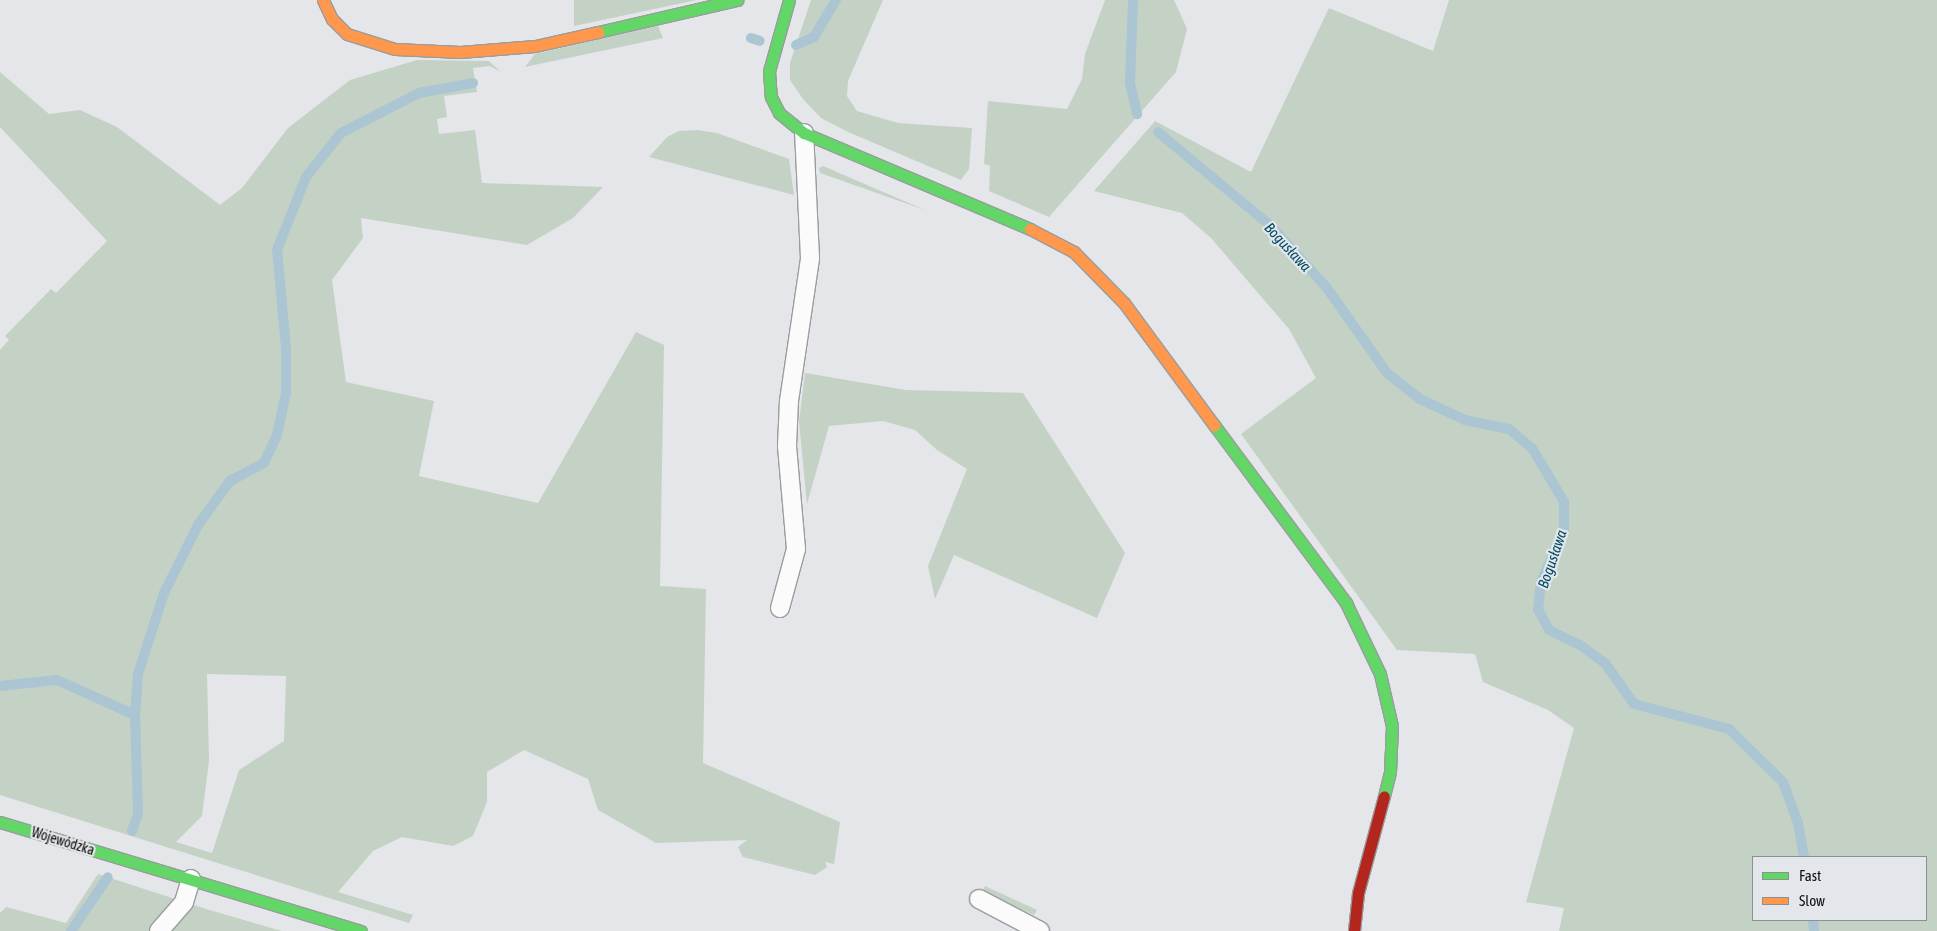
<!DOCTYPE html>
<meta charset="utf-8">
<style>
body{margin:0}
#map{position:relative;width:1937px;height:931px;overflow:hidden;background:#e4e6e9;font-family:"Asap Condensed",sans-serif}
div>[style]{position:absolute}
.green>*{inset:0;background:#c4d2c6}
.stream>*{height:10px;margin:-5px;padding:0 5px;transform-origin:5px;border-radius:5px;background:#abc5d2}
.roads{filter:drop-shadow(1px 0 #9a9c9e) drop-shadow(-1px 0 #9a9c9e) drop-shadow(0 1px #9a9c9e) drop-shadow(0 -1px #9a9c9e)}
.lane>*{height:18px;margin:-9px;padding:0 9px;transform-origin:9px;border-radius:9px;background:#fbfbfc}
.fast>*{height:11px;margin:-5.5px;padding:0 5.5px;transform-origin:5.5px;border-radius:5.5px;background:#63d668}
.slow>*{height:11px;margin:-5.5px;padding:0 5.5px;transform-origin:5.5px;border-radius:5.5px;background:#ff974d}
.jam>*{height:11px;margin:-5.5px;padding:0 5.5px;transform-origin:5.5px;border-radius:5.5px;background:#b3261e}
span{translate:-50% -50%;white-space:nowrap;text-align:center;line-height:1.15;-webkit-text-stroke:4.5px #e3e6ea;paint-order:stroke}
.street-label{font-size:14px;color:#0d0e0f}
.water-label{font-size:15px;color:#024c65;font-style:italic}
.legend{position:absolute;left:1752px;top:856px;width:175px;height:65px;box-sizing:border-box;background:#e3e6ea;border:1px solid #8d9092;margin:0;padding:6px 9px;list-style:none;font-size:15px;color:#0d0e0f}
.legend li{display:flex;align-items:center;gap:10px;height:25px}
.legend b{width:25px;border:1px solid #8d9092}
</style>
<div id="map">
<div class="green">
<div style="clip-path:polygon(574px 0,697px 0,574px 26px)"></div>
<div style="clip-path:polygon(811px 0,883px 0,848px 81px,847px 96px,857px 111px,898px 123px,972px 128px,969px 169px,961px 180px,848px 132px,821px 118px,803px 99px,790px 80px,790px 63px)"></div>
<div style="clip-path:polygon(1105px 0,1174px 0,1187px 29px,1176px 72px,1049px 217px,989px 191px,990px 166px,984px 164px,988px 101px,1067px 109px,1082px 79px,1085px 54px)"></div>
<div style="clip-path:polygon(evenodd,1449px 0,1937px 0,1937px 931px,1559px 931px,1564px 908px,1526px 902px,1574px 728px,1548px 710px,1483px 682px,1475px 654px,1397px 650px,1241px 434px,1316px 378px,1289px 329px,1211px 238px,1182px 213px,1094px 191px,1155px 121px,1251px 172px,1329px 8px,1433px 51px,1449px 0,1753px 857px,1926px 857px,1926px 920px,1753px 920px,1753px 857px)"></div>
<div style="clip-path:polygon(658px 26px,663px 38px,525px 67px,535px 54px)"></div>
<div style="clip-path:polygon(evenodd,417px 60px,489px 61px,501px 72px,490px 66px,473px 68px,477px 92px,444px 96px,447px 117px,437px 119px,439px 134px,475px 130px,482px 183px,603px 187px,573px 218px,527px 245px,361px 218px,363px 238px,332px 280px,346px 382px,434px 401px,419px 476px,538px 503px,636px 332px,664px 345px,660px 586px,706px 589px,703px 763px,840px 822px,834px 864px,825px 862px,827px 867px,815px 875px,743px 857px,738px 847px,747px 840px,656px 843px,598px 810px,588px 779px,524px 750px,487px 772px,487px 802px,473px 836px,453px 846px,402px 837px,373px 851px,338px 892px,413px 915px,409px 923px,0 795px,0 350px,9px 340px,5px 336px,51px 289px,56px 293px,107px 241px,0 127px,0 72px,49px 114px,80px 110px,117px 127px,220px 205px,242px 188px,288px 128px,350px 80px,417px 60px,207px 674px,286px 676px,284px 741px,239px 770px,212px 853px,176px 842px,202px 816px,209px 761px,207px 674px)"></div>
<div style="clip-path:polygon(697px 130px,717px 133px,789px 159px,794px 195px,649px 157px,667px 137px,679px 131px)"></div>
<div style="clip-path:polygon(823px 166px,925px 210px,820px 173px,819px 168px)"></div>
<div style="clip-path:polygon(805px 373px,906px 390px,1023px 393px,1125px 553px,1097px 618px,954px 555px,935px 599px,928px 566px,967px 469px,937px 450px,915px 430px,883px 421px,829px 426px,807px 504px,799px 422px)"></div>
<div style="clip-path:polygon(98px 874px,206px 909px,282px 931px,0 931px,0 913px,6px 907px,66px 923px)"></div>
<div style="clip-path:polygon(985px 886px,1037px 910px,1034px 915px,982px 893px)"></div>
</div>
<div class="stream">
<div style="left:1133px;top:0;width:83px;rotate:92.1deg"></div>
<div style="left:1130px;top:83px;width:32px;rotate:77deg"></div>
<div style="left:751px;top:38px;width:9px;rotate:18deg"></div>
<div style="left:796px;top:45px;width:20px;rotate:-24deg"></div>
<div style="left:814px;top:37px;width:43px;rotate:-59.3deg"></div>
<div style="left:1158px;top:132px;width:148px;rotate:39.8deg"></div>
<div style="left:1272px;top:227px;width:82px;rotate:48deg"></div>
<div style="left:1327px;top:288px;width:104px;rotate:54.8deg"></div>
<div style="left:1387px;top:373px;width:42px;rotate:38.2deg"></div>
<div style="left:1420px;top:399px;width:50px;rotate:25deg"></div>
<div style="left:1465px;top:420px;width:45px;rotate:11.6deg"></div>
<div style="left:1509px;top:429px;width:30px;rotate:40deg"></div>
<div style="left:1532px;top:448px;width:63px;rotate:59.3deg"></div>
<div style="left:1564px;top:502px;width:28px;rotate:90deg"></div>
<div style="left:1564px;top:530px;width:57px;rotate:113.9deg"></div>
<div style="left:1541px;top:582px;width:27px;rotate:96deg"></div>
<div style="left:1538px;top:609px;width:24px;rotate:62deg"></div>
<div style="left:1549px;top:630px;width:34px;rotate:26deg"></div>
<div style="left:1580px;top:645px;width:31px;rotate:36deg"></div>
<div style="left:1605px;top:663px;width:50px;rotate:54.7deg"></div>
<div style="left:1634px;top:704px;width:98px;rotate:14.7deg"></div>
<div style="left:1729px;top:729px;width:76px;rotate:44.5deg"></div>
<div style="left:1783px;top:782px;width:44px;rotate:69.9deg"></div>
<div style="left:1798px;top:823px;width:35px;rotate:80deg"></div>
<div style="left:0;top:686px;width:57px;rotate:-6deg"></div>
<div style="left:57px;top:680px;width:85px;rotate:24.2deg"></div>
<div style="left:132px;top:831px;width:18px;rotate:-71deg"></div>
<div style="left:138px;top:814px;width:99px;rotate:-91.7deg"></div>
<div style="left:135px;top:715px;width:41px;rotate:-85.8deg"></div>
<div style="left:138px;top:674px;width:85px;rotate:-72.2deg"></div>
<div style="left:164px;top:593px;width:76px;rotate:-63.4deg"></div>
<div style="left:198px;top:525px;width:54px;rotate:-54deg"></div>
<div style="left:230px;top:481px;width:38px;rotate:-28deg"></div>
<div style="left:264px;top:463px;width:31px;rotate:-65deg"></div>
<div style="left:277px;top:435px;width:43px;rotate:-77.9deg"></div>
<div style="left:286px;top:393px;width:45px;rotate:-90deg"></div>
<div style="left:286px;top:348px;width:98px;rotate:-95.2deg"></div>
<div style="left:277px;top:250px;width:79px;rotate:-68.3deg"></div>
<div style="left:306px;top:177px;width:56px;rotate:-51.5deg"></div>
<div style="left:341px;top:133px;width:88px;rotate:-27.1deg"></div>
<div style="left:419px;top:93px;width:55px;rotate:-10.5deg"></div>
<div style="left:1813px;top:920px;width:11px;rotate:85deg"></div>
<div style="left:71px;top:931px;width:65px;rotate:-55.6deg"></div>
</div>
<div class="roads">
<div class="lane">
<div style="left:780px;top:608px;width:61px;rotate:-74.8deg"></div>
<div style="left:796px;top:549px;width:103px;rotate:-95deg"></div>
<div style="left:787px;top:446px;width:45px;rotate:-87.5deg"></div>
<div style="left:789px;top:401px;width:145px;rotate:-81.6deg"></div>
<div style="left:810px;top:258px;width:125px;rotate:-92.7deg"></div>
<div style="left:979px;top:899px;width:69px;rotate:27.7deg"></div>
<div style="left:159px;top:931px;width:38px;rotate:-49deg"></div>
<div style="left:184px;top:902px;width:24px;rotate:-73deg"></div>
</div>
<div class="fast">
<div style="left:789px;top:0;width:74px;rotate:105.7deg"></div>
<div style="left:769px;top:71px;width:26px;rotate:86deg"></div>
<div style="left:771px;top:97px;width:18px;rotate:63deg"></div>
<div style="left:779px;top:113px;width:32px;rotate:39deg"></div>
<div style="left:804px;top:133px;width:246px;rotate:23deg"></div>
<div style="left:598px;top:32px;width:143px;rotate:-13deg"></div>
<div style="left:1214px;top:425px;width:222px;rotate:53.4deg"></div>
<div style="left:1346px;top:603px;width:79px;rotate:64.4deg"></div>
<div style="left:1380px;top:674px;width:53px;rotate:77deg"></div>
<div style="left:1392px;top:726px;width:46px;rotate:92.5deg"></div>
<div style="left:1390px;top:772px;width:25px;rotate:104deg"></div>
<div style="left:0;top:822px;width:377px;rotate:16.8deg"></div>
</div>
<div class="slow">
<div style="left:323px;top:0;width:21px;rotate:65deg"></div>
<div style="left:332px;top:19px;width:21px;rotate:45deg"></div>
<div style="left:347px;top:34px;width:50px;rotate:17.4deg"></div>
<div style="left:395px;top:49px;width:65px;rotate:2.6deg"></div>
<div style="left:460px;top:52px;width:75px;rotate:-4.6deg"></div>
<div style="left:535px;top:46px;width:65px;rotate:-12.5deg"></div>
<div style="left:1030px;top:229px;width:50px;rotate:27.6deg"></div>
<div style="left:1074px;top:252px;width:71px;rotate:45.6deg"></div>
<div style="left:1124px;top:303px;width:152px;rotate:53.6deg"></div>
</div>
<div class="jam">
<div style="left:1354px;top:931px;width:38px;rotate:-84deg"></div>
<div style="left:1358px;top:893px;width:100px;rotate:-75deg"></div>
</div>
</div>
<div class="street-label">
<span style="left:63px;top:841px;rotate:17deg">Wojewódzka</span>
</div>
<div class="water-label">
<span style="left:1288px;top:247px;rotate:47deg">Bogusława</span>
<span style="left:1552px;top:559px;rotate:-71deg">Bogusława</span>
</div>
<ul class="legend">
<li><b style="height:6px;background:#63d668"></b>Fast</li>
<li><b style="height:6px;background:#ff974d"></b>Slow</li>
</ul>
</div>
